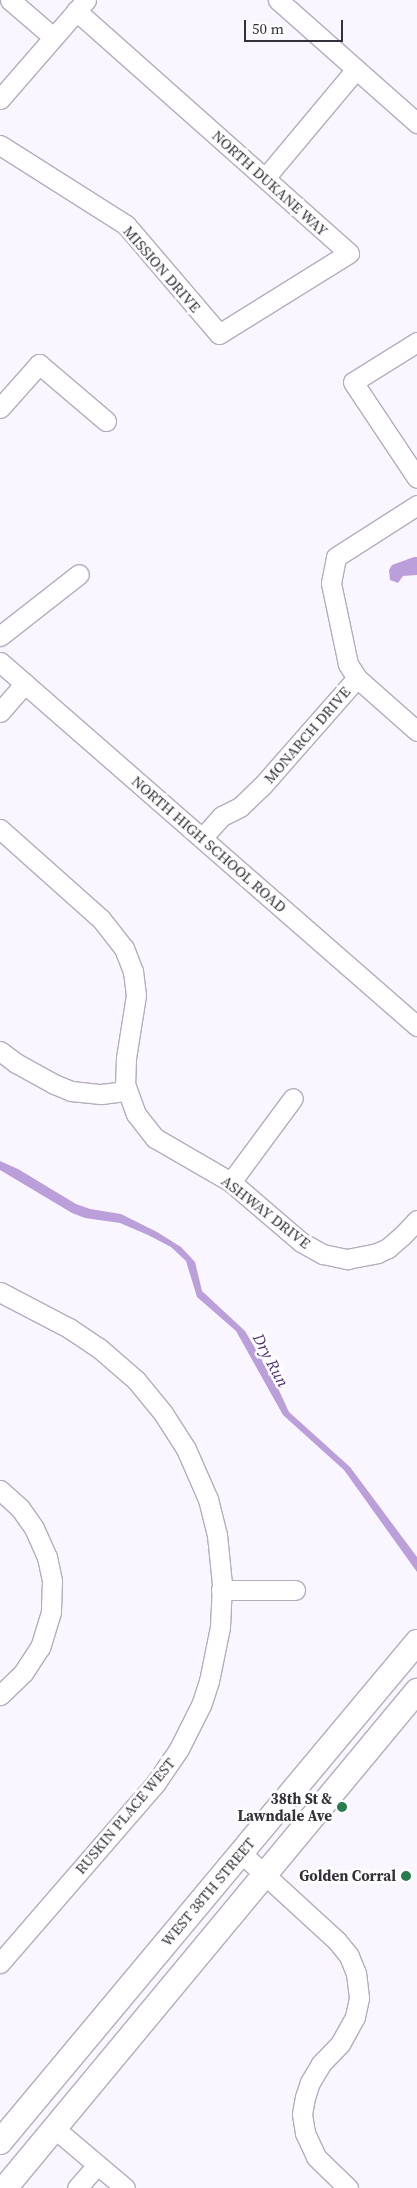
<!DOCTYPE html>
<style>
body{margin:0}
#map{position:relative;width:417px;height:2188px;overflow:hidden;background:#faf6ff;font-family:"Source Serif 4",serif}
div>[style]{position:absolute}
.water>*{inset:0;background:#bb9fdb}
.roads{filter:drop-shadow(1px 0 #b5acc0) drop-shadow(-1px 0 #b5acc0) drop-shadow(0 1px #b5acc0) drop-shadow(0 -1px #b5acc0)}
.minor>*{height:19px;margin:-9.5px;padding:0 9.5px;transform-origin:9.5px;border-radius:9.5px;background:#fff}
.major>*{height:24px;margin:-12px;padding:0 12px;transform-origin:12px;border-radius:12px;background:#fff}
.dots>*{width:14px;height:14px;translate:-50% -50%;box-sizing:border-box;border:2px solid #fff;border-radius:50%}
span{translate:-50% -50%;white-space:nowrap;text-align:center;line-height:1.15;-webkit-text-stroke:5px #fff;paint-order:stroke}
.street-label{font-size:15px;color:#35313a}
.poi-label{font-size:15px;color:#35313a;font-weight:700}
.right{translate:-100% -50%;text-align:right}
.water-label{font-size:16px;color:#4f2970;font-style:italic}
.scale{position:absolute;left:244px;top:20px;width:99px;height:22px;box-sizing:border-box;border:2px solid #35313a;border-top:0;padding-left:6px;font-size:15px;line-height:18px;white-space:nowrap;color:#35313a;-webkit-text-stroke:4px #fff;paint-order:stroke}
</style>
<div id="map">
<div class="water">
<div style="clip-path:polygon(414px 557px,417px 557px,417px 575px,403px 576px,398px 583px,390px 580px,389px 570px,392px 565px)"></div>
<div style="clip-path:polygon(0 1161px,18px 1169px,76px 1204px,90px 1209px,121px 1214px,157px 1232px,181px 1247px,195px 1262px,202px 1291px,245px 1331px,276px 1384px,289px 1412px,350px 1467px,417px 1557px,417px 1572px,344px 1470px,283px 1415px,236px 1331px,197px 1297px,186px 1261px,171px 1247px,148px 1235px,120px 1223px,85px 1218px,72px 1213px,0 1170px)"></div>
</div>
<div class="roads">
<div class="minor">
<div style="left:10px;top:0;width:57px;rotate:40.7deg"></div>
<div style="left:278px;top:0;width:186px;rotate:41.5deg"></div>
<div style="left:0;top:99px;width:131px;rotate:-49deg"></div>
<div style="left:0;top:145px;width:149px;rotate:32.4deg"></div>
<div style="left:126px;top:225px;width:143px;rotate:49.5deg"></div>
<div style="left:219px;top:334px;width:153px;rotate:-31.9deg"></div>
<div style="left:349px;top:253px;width:365px;rotate:-138.4deg"></div>
<div style="left:265px;top:178px;width:142px;rotate:-50.1deg"></div>
<div style="left:417px;top:342px;width:75px;rotate:148deg"></div>
<div style="left:353px;top:382px;width:115px;rotate:56.3deg"></div>
<div style="left:0;top:408px;width:59px;rotate:-48.4deg"></div>
<div style="left:39px;top:364px;width:88px;rotate:40.4deg"></div>
<div style="left:0;top:636px;width:100px;rotate:-38.1deg"></div>
<div style="left:0;top:662px;width:554px;rotate:41.12deg"></div>
<div style="left:357px;top:678px;width:80px;rotate:41.5deg"></div>
<div style="left:0;top:712px;width:38px;rotate:-49deg"></div>
<div style="left:0;top:829px;width:135px;rotate:41.7deg"></div>
<div style="left:101px;top:919px;width:37px;rotate:52deg"></div>
<div style="left:124px;top:948px;width:25px;rotate:69deg"></div>
<div style="left:133px;top:971px;width:24px;rotate:83deg"></div>
<div style="left:136px;top:995px;width:64px;rotate:99deg"></div>
<div style="left:126px;top:1058px;width:26px;rotate:92deg"></div>
<div style="left:125px;top:1084px;width:32px;rotate:70deg"></div>
<div style="left:136px;top:1114px;width:31px;rotate:52deg"></div>
<div style="left:155px;top:1138px;width:88px;rotate:30.1deg"></div>
<div style="left:231px;top:1182px;width:92px;rotate:40.6deg"></div>
<div style="left:301px;top:1242px;width:25px;rotate:29deg"></div>
<div style="left:323px;top:1254px;width:25px;rotate:12deg"></div>
<div style="left:347px;top:1259px;width:31px;rotate:-11deg"></div>
<div style="left:377px;top:1253px;width:12px;rotate:-24deg"></div>
<div style="left:388px;top:1248px;width:18px;rotate:-41deg"></div>
<div style="left:402px;top:1236px;width:22px;rotate:-47deg"></div>
<div style="left:202px;top:838px;width:30px;rotate:-48deg"></div>
<div style="left:222px;top:816px;width:20px;rotate:-27deg"></div>
<div style="left:240px;top:807px;width:30px;rotate:-44deg"></div>
<div style="left:262px;top:786px;width:144px;rotate:-48.7deg"></div>
<div style="left:357px;top:678px;width:17px;rotate:-123deg"></div>
<div style="left:348px;top:664px;width:83px;rotate:-101.9deg"></div>
<div style="left:331px;top:583px;width:26px;rotate:-79deg"></div>
<div style="left:336px;top:557px;width:96px;rotate:-32.7deg"></div>
<div style="left:0;top:1051px;width:20px;rotate:37deg"></div>
<div style="left:16px;top:1063px;width:43px;rotate:28.9deg"></div>
<div style="left:54px;top:1084px;width:18px;rotate:22deg"></div>
<div style="left:71px;top:1091px;width:30px;rotate:6deg"></div>
<div style="left:101px;top:1094px;width:26px;rotate:-7deg"></div>
<div style="left:231px;top:1182px;width:104px;rotate:-53.6deg"></div>
<div style="left:0;top:1292px;width:78px;rotate:27.6deg"></div>
<div style="left:69px;top:1328px;width:36px;rotate:34deg"></div>
<div style="left:99px;top:1348px;width:49px;rotate:40.9deg"></div>
<div style="left:136px;top:1380px;width:43px;rotate:50.7deg"></div>
<div style="left:163px;top:1413px;width:43px;rotate:57.4deg"></div>
<div style="left:186px;top:1449px;width:55px;rotate:66.3deg"></div>
<div style="left:208px;top:1499px;width:37px;rotate:76deg"></div>
<div style="left:217px;top:1535px;width:49px;rotate:84.2deg"></div>
<div style="left:222px;top:1584px;width:43px;rotate:92.7deg"></div>
<div style="left:220px;top:1627px;width:55px;rotate:101.5deg"></div>
<div style="left:209px;top:1681px;width:25px;rotate:108deg"></div>
<div style="left:201px;top:1705px;width:49px;rotate:116.6deg"></div>
<div style="left:179px;top:1749px;width:42px;rotate:124.4deg"></div>
<div style="left:155px;top:1784px;width:237px;rotate:130.9deg"></div>
<div style="left:0;top:1490px;width:27px;rotate:42deg"></div>
<div style="left:20px;top:1508px;width:24px;rotate:55deg"></div>
<div style="left:34px;top:1528px;width:32px;rotate:66deg"></div>
<div style="left:47px;top:1557px;width:25px;rotate:78deg"></div>
<div style="left:52px;top:1581px;width:31px;rotate:92deg"></div>
<div style="left:51px;top:1612px;width:37px;rotate:107deg"></div>
<div style="left:40px;top:1647px;width:31px;rotate:123deg"></div>
<div style="left:23px;top:1673px;width:32px;rotate:136deg"></div>
<div style="left:221px;top:1590px;width:74px"></div>
<div style="left:241px;top:1853px;width:130px;rotate:42.5deg"></div>
<div style="left:337px;top:1941px;width:19px;rotate:51deg"></div>
<div style="left:349px;top:1956px;width:18px;rotate:68deg"></div>
<div style="left:356px;top:1973px;width:25px;rotate:83deg"></div>
<div style="left:359px;top:1998px;width:19px;rotate:102deg"></div>
<div style="left:355px;top:2017px;width:31px;rotate:119deg"></div>
<div style="left:340px;top:2044px;width:28px;rotate:134deg"></div>
<div style="left:321px;top:2064px;width:21px;rotate:121deg"></div>
<div style="left:310px;top:2082px;width:16px;rotate:108deg"></div>
<div style="left:305px;top:2097px;width:17px;rotate:100deg"></div>
<div style="left:302px;top:2114px;width:19px;rotate:81deg"></div>
<div style="left:305px;top:2133px;width:26px;rotate:65deg"></div>
<div style="left:316px;top:2157px;width:45px;rotate:44.1deg"></div>
<div style="left:54px;top:2128px;width:93px;rotate:40.2deg"></div>
<div style="left:77px;top:2188px;width:30px;rotate:-49deg"></div>
</div>
<div class="major">
<div style="left:0;top:2142px;width:651px;rotate:-50.17deg"></div>
<div style="left:5px;top:2188px;width:646px;rotate:-50.34deg"></div>
</div>
</div>
<div class="dots">
<div style="left:342px;top:1807px;background:#287c4e"></div>
<div style="left:406px;top:1876px;background:#287c4e"></div>
</div>
<div class="street-label">
<span style="left:270px;top:183px;rotate:42deg">NORTH DUKANE WAY</span>
<span style="left:162px;top:269px;rotate:49deg">MISSION DRIVE</span>
<span style="left:307px;top:735px;rotate:-49deg">MONARCH DRIVE</span>
<span style="left:209px;top:844px;rotate:41deg">NORTH HIGH SCHOOL ROAD</span>
<span style="left:266px;top:1212px;rotate:38deg">ASHWAY DRIVE</span>
<span style="left:125px;top:1816px;rotate:-50deg">RUSKIN PLACE WEST</span>
<span style="left:208px;top:1892px;rotate:-50deg">WEST 38TH STREET</span>
</div>
<div class="poi-label">
<span class="right" style="left:332px;top:1807px">38th St &amp;<br>Lawndale Ave</span>
<span class="right" style="left:396px;top:1876px">Golden Corral</span>
</div>
<div class="water-label">
<span style="left:271px;top:1360px;rotate:62deg">Dry Run</span>
</div>
<div class="scale">50 m</div>
</div>
